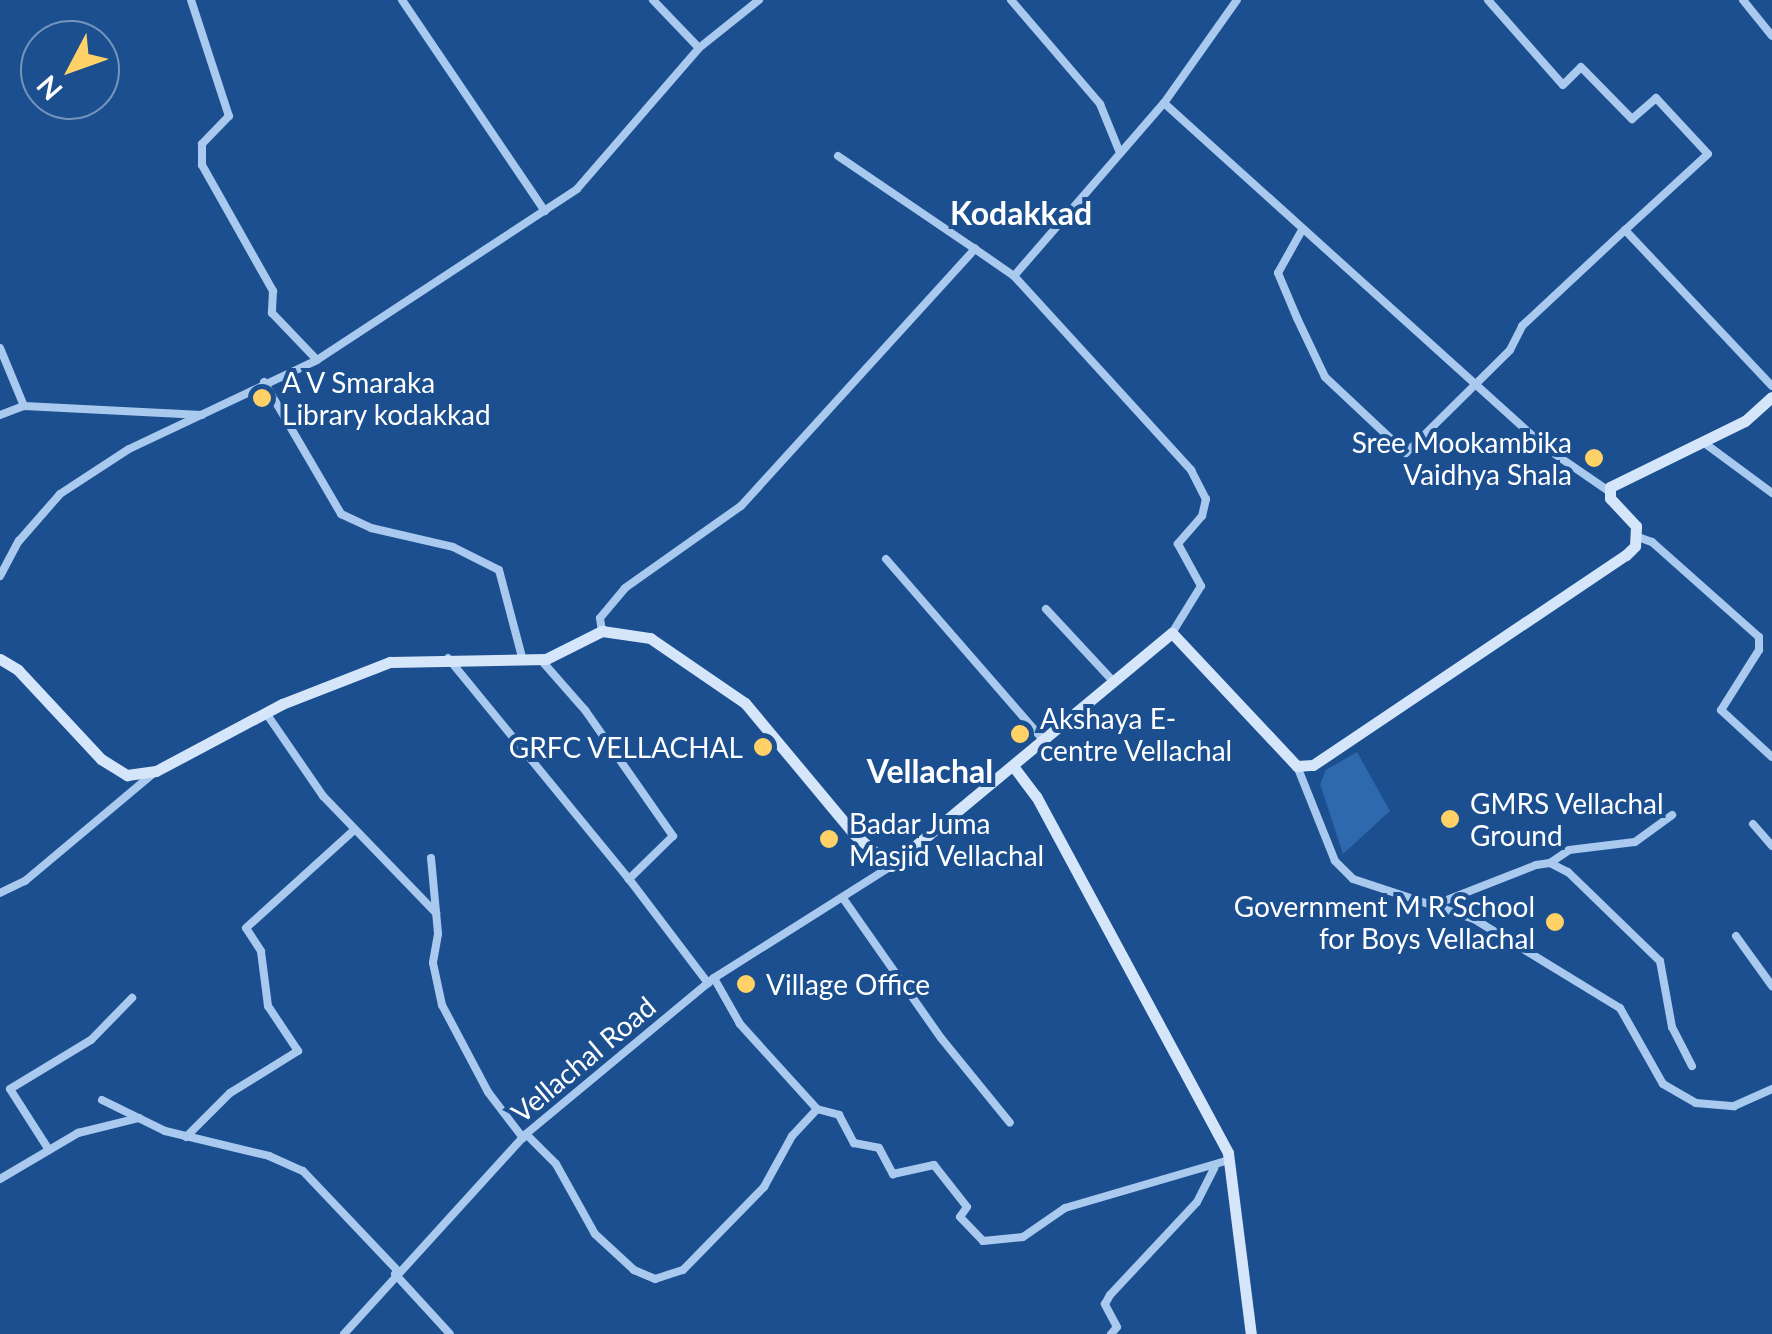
<!DOCTYPE html>
<style>
body{margin:0}
#map{position:relative;width:1772px;height:1334px;overflow:hidden;background:#1b4f8f;font-family:Lato,sans-serif}
div>[style]{position:absolute}
.green>*{inset:0;background:#2e69ad}
.street>*{height:8px;margin:-4px;padding:0 4px;transform-origin:4px;border-radius:4px;background:#a9c9ee}
.secondary>*{height:11px;margin:-5.5px;padding:0 5.5px;transform-origin:5.5px;border-radius:5.5px;background:#d6e6fa}
.dots>*{width:28px;height:28px;translate:-50% -50%;box-sizing:border-box;border:5px solid #1b4f8f;border-radius:50%}
span{translate:-50% -50%;white-space:nowrap;text-align:center;line-height:1.15;-webkit-text-stroke:8px #1b4f8f;paint-order:stroke}
.poi-label{font-size:28px;color:#fff}
.left{translate:0 -50%;text-align:left}
.right{translate:-100% -50%;text-align:right}
.street-label{font-size:28px;color:#fff}
.quarter-label{font-size:32px;color:#fff;font-weight:700}
.north{position:absolute;left:20px;top:20px;width:100px;height:100px;box-sizing:border-box;background:#1b4f8f;border:2px solid #7695bc;border-radius:50%;rotate:229deg;font-size:28px;font-weight:700;line-height:40px;text-align:center;color:#fff}
.north::after{content:'';display:block;margin:auto;width:35px;height:45px;background:#ffd166;clip-path:polygon(50% 0,100% 100%,50% 72%,0 100%)}
</style>
<div id="map">
<div class="green">
<div style="clip-path:polygon(1357px 752px,1390px 811px,1343px 854px,1320px 784px,1326px 770px)"></div>
</div>
<div class="street">
<div style="left:191px;top:0;width:122px;rotate:71.9deg"></div>
<div style="left:229px;top:116px;width:39px;rotate:134deg"></div>
<div style="left:202px;top:144px;width:21px;rotate:90deg"></div>
<div style="left:202px;top:165px;width:145px;rotate:60.6deg"></div>
<div style="left:273px;top:291px;width:22px;rotate:93deg"></div>
<div style="left:272px;top:313px;width:65px;rotate:46.2deg"></div>
<div style="left:402px;top:0;width:255px;rotate:55.9deg"></div>
<div style="left:653px;top:0;width:66px;rotate:46.2deg"></div>
<div style="left:1011px;top:0;width:137px;rotate:49.4deg"></div>
<div style="left:1100px;top:104px;width:53px;rotate:67.8deg"></div>
<div style="left:1488px;top:0;width:113px;rotate:48.6deg"></div>
<div style="left:1563px;top:85px;width:25px;rotate:-45deg"></div>
<div style="left:1581px;top:67px;width:73px;rotate:45.6deg"></div>
<div style="left:1632px;top:119px;width:32px;rotate:-41deg"></div>
<div style="left:1656px;top:98px;width:76px;rotate:47.1deg"></div>
<div style="left:1708px;top:154px;width:113px;rotate:137.5deg"></div>
<div style="left:1743px;top:0;width:46px;rotate:51.1deg"></div>
<div style="left:1164px;top:103px;width:126px;rotate:-54.7deg"></div>
<div style="left:838px;top:156px;width:166px;rotate:34.2deg"></div>
<div style="left:1302px;top:230px;width:49px;rotate:119.2deg"></div>
<div style="left:1278px;top:273px;width:49px;rotate:67.1deg"></div>
<div style="left:1297px;top:318px;width:65px;rotate:64.6deg"></div>
<div style="left:1325px;top:377px;width:111px;rotate:43.2deg"></div>
<div style="left:1406px;top:453px;width:146px;rotate:-44.7deg"></div>
<div style="left:1510px;top:350px;width:27px;rotate:-63deg"></div>
<div style="left:1522px;top:326px;width:141px;rotate:-43deg"></div>
<div style="left:1625px;top:230px;width:214px;rotate:46.7deg"></div>
<div style="left:1014px;top:276px;width:263px;rotate:47.6deg"></div>
<div style="left:1191px;top:470px;width:33px;rotate:63deg"></div>
<div style="left:1206px;top:499px;width:17px;rotate:103deg"></div>
<div style="left:1202px;top:516px;width:37px;rotate:131deg"></div>
<div style="left:1178px;top:544px;width:48px;rotate:61.3deg"></div>
<div style="left:1201px;top:586px;width:55px;rotate:121.7deg"></div>
<div style="left:0;top:348px;width:63px;rotate:67.5deg"></div>
<div style="left:264px;top:382px;width:153px;rotate:59.7deg"></div>
<div style="left:341px;top:514px;width:33px;rotate:25deg"></div>
<div style="left:371px;top:528px;width:84px;rotate:13deg"></div>
<div style="left:453px;top:547px;width:51px;rotate:26.6deg"></div>
<div style="left:499px;top:570px;width:94px;rotate:75.2deg"></div>
<div style="left:0;top:415px;width:26px;rotate:-21deg"></div>
<div style="left:24px;top:406px;width:178px;rotate:2.9deg"></div>
<div style="left:1703px;top:442px;width:86px;rotate:36.5deg"></div>
<div style="left:1638px;top:537px;width:15px;rotate:20deg"></div>
<div style="left:1652px;top:542px;width:143px;rotate:41.6deg"></div>
<div style="left:1759px;top:637px;width:13px;rotate:90deg"></div>
<div style="left:1759px;top:650px;width:71px;rotate:122.3deg"></div>
<div style="left:1721px;top:710px;width:69px;rotate:42.7deg"></div>
<div style="left:886px;top:559px;width:241px;rotate:49deg"></div>
<div style="left:0;top:576px;width:40px;rotate:-62deg"></div>
<div style="left:19px;top:541px;width:62px;rotate:-48.9deg"></div>
<div style="left:60px;top:494px;width:82px;rotate:-33.1deg"></div>
<div style="left:129px;top:449px;width:208px;rotate:-25.3deg"></div>
<div style="left:317px;top:360px;width:311px;rotate:-33.3deg"></div>
<div style="left:577px;top:189px;width:186px;rotate:-49.1deg"></div>
<div style="left:699px;top:48px;width:77px;rotate:-38.7deg"></div>
<div style="left:1046px;top:609px;width:98px;rotate:47.1deg"></div>
<div style="left:602px;top:631px;width:13px;rotate:-99deg"></div>
<div style="left:600px;top:618px;width:39px;rotate:-50deg"></div>
<div style="left:625px;top:588px;width:142px;rotate:-35.3deg"></div>
<div style="left:741px;top:506px;width:348px;rotate:-47.7deg"></div>
<div style="left:975px;top:249px;width:47px;rotate:34.7deg"></div>
<div style="left:1014px;top:276px;width:229px;rotate:-49.1deg"></div>
<div style="left:1164px;top:103px;width:515px;rotate:42.09deg"></div>
<div style="left:1546px;top:448px;width:74px;rotate:34.5deg"></div>
<div style="left:448px;top:658px;width:286px;rotate:50.7deg"></div>
<div style="left:541px;top:660px;width:67px;rotate:48.7deg"></div>
<div style="left:585px;top:710px;width:154px;rotate:55.1deg"></div>
<div style="left:673px;top:836px;width:62px;rotate:135.7deg"></div>
<div style="left:629px;top:879px;width:131px;rotate:52.8deg"></div>
<div style="left:266px;top:713px;width:101px;rotate:55.5deg"></div>
<div style="left:323px;top:796px;width:163px;rotate:46deg"></div>
<div style="left:1297px;top:766px;width:102px;rotate:68.2deg"></div>
<div style="left:1335px;top:861px;width:25px;rotate:45deg"></div>
<div style="left:1353px;top:879px;width:127px;rotate:18.3deg"></div>
<div style="left:1474px;top:919px;width:171px;rotate:31.4deg"></div>
<div style="left:1620px;top:1008px;width:87px;rotate:60.5deg"></div>
<div style="left:1663px;top:1084px;width:38px;rotate:30deg"></div>
<div style="left:1696px;top:1103px;width:38px;rotate:5deg"></div>
<div style="left:1734px;top:1106px;width:42px;rotate:-24.1deg"></div>
<div style="left:1753px;top:824px;width:29px;rotate:49deg"></div>
<div style="left:431px;top:858px;width:76px;rotate:84.7deg"></div>
<div style="left:438px;top:934px;width:29px;rotate:100deg"></div>
<div style="left:433px;top:963px;width:43px;rotate:77.9deg"></div>
<div style="left:442px;top:1005px;width:98px;rotate:62.1deg"></div>
<div style="left:488px;top:1092px;width:58px;rotate:52.7deg"></div>
<div style="left:1550px;top:863px;width:23px;rotate:-34deg"></div>
<div style="left:1569px;top:850px;width:66px;rotate:-6.9deg"></div>
<div style="left:1635px;top:842px;width:46px;rotate:-36.1deg"></div>
<div style="left:0;top:893px;width:28px;rotate:-26deg"></div>
<div style="left:25px;top:881px;width:171px;rotate:-40deg"></div>
<div style="left:845px;top:901px;width:167px;rotate:55deg"></div>
<div style="left:941px;top:1038px;width:109px;rotate:50.9deg"></div>
<div style="left:1434px;top:905px;width:110px;rotate:-21.4deg"></div>
<div style="left:1536px;top:865px;width:14px;rotate:-8deg"></div>
<div style="left:1550px;top:863px;width:20px;rotate:27deg"></div>
<div style="left:1568px;top:872px;width:128px;rotate:44.1deg"></div>
<div style="left:1660px;top:961px;width:67px;rotate:79.7deg"></div>
<div style="left:1672px;top:1027px;width:44px;rotate:62.9deg"></div>
<div style="left:1736px;top:936px;width:62px;rotate:54.2deg"></div>
<div style="left:102px;top:1100px;width:70px;rotate:26.2deg"></div>
<div style="left:165px;top:1131px;width:107px;rotate:13.5deg"></div>
<div style="left:269px;top:1156px;width:37px;rotate:24deg"></div>
<div style="left:303px;top:1171px;width:138px;rotate:46.5deg"></div>
<div style="left:817px;top:1109px;width:23px;rotate:15deg"></div>
<div style="left:839px;top:1115px;width:32px;rotate:62deg"></div>
<div style="left:854px;top:1143px;width:25px;rotate:11deg"></div>
<div style="left:879px;top:1148px;width:30px;rotate:62deg"></div>
<div style="left:893px;top:1174px;width:42px;rotate:-12.4deg"></div>
<div style="left:934px;top:1165px;width:53px;rotate:51.8deg"></div>
<div style="left:967px;top:1207px;width:12px;rotate:125deg"></div>
<div style="left:960px;top:1217px;width:33px;rotate:46deg"></div>
<div style="left:983px;top:1241px;width:40px;rotate:-5.7deg"></div>
<div style="left:1023px;top:1237px;width:51px;rotate:-34.6deg"></div>
<div style="left:1065px;top:1208px;width:171px;rotate:-16.3deg"></div>
<div style="left:526px;top:1134px;width:42px;rotate:45deg"></div>
<div style="left:556px;top:1164px;width:80px;rotate:60.9deg"></div>
<div style="left:595px;top:1234px;width:53px;rotate:42.7deg"></div>
<div style="left:634px;top:1270px;width:23px;rotate:23deg"></div>
<div style="left:655px;top:1279px;width:29px;rotate:-18deg"></div>
<div style="left:683px;top:1270px;width:116px;rotate:-45.7deg"></div>
<div style="left:764px;top:1187px;width:58px;rotate:-61.2deg"></div>
<div style="left:792px;top:1136px;width:37px;rotate:-47deg"></div>
<div style="left:817px;top:1109px;width:115px;rotate:-132.2deg"></div>
<div style="left:740px;top:1024px;width:53px;rotate:-119.5deg"></div>
<div style="left:186px;top:1137px;width:62px;rotate:-45deg"></div>
<div style="left:230px;top:1093px;width:80px;rotate:-31.7deg"></div>
<div style="left:298px;top:1051px;width:54px;rotate:-123.7deg"></div>
<div style="left:268px;top:1006px;width:55px;rotate:-97.3deg"></div>
<div style="left:261px;top:951px;width:27px;rotate:-123deg"></div>
<div style="left:246px;top:928px;width:146px;rotate:-42.2deg"></div>
<div style="left:49px;top:1150px;width:72px;rotate:-122.6deg"></div>
<div style="left:10px;top:1089px;width:95px;rotate:-31.2deg"></div>
<div style="left:91px;top:1040px;width:59px;rotate:-45.7deg"></div>
<div style="left:0;top:1179px;width:91px;rotate:-30.5deg"></div>
<div style="left:78px;top:1133px;width:63px;rotate:-13.8deg"></div>
<div style="left:395px;top:1274px;width:81px;rotate:47.5deg"></div>
<div style="left:344px;top:1334px;width:270px;rotate:-47.7deg"></div>
<div style="left:526px;top:1134px;width:244px;rotate:-39.7deg"></div>
<div style="left:714px;top:978px;width:209px;rotate:-32.3deg"></div>
<div style="left:1111px;top:1334px;width:9px;rotate:-49deg"></div>
<div style="left:1117px;top:1327px;width:26px;rotate:-118deg"></div>
<div style="left:1105px;top:1304px;width:10px;rotate:-61deg"></div>
<div style="left:1110px;top:1295px;width:127px;rotate:-46.9deg"></div>
<div style="left:1197px;top:1202px;width:38px;rotate:-63deg"></div>
</div>
<div class="secondary">
<div style="left:0;top:659px;width:21px;rotate:31deg"></div>
<div style="left:18px;top:670px;width:122px;rotate:47deg"></div>
<div style="left:101px;top:759px;width:31px;rotate:32deg"></div>
<div style="left:127px;top:775px;width:29px;rotate:-8deg"></div>
<div style="left:156px;top:771px;width:143px;rotate:-28deg"></div>
<div style="left:282px;top:704px;width:116px;rotate:-21.3deg"></div>
<div style="left:390px;top:662px;width:156px;rotate:-1.1deg"></div>
<div style="left:546px;top:659px;width:63px;rotate:-26.6deg"></div>
<div style="left:602px;top:631px;width:49px;rotate:8.3deg"></div>
<div style="left:650px;top:638px;width:115px;rotate:34.4deg"></div>
<div style="left:745px;top:703px;width:170px;rotate:50.2deg"></div>
<div style="left:854px;top:834px;width:49px;rotate:40.9deg"></div>
<div style="left:891px;top:866px;width:365px;rotate:-39.7deg"></div>
<div style="left:1172px;top:633px;width:183px;rotate:46.8deg"></div>
<div style="left:1297px;top:766px;width:16px;rotate:-4deg"></div>
<div style="left:1313px;top:765px;width:377px;rotate:-33.9deg"></div>
<div style="left:1626px;top:555px;width:13px;rotate:-45deg"></div>
<div style="left:1635px;top:546px;width:20px;rotate:-87deg"></div>
<div style="left:1636px;top:526px;width:38px;rotate:-133deg"></div>
<div style="left:1610px;top:498px;width:11px;rotate:-90deg"></div>
<div style="left:1610px;top:487px;width:150px;rotate:-26.1deg"></div>
<div style="left:1745px;top:421px;width:36px;rotate:-42deg"></div>
<div style="left:1013px;top:766px;width:38px;rotate:53deg"></div>
<div style="left:1036px;top:796px;width:405px;rotate:61.7deg"></div>
<div style="left:1228px;top:1153px;width:182px;rotate:82.8deg"></div>
</div>
<div class="dots">
<div style="left:262px;top:398px;background:#ffd166"></div>
<div style="left:1594px;top:458px;background:#ffd166"></div>
<div style="left:1020px;top:734px;background:#ffd166"></div>
<div style="left:763px;top:747px;background:#ffd166"></div>
<div style="left:1450px;top:819px;background:#ffd166"></div>
<div style="left:829px;top:839px;background:#ffd166"></div>
<div style="left:1555px;top:922px;background:#ffd166"></div>
<div style="left:746px;top:984px;background:#ffd166"></div>
</div>
<div class="poi-label">
<span class="left" style="left:282px;top:398px">A V Smaraka<br>Library kodakkad</span>
<span class="right" style="left:1572px;top:458px">Sree Mookambika<br>Vaidhya Shala</span>
<span class="left" style="left:1040px;top:734px">Akshaya E-<br>centre Vellachal</span>
<span class="right" style="left:743px;top:747px">GRFC VELLACHAL</span>
<span class="left" style="left:1470px;top:819px">GMRS Vellachal<br>Ground</span>
<span class="left" style="left:849px;top:839px">Badar Juma<br>Masjid Vellachal</span>
<span class="right" style="left:1535px;top:922px">Government M R School<br>for Boys Vellachal</span>
<span class="left" style="left:766px;top:984px">Village Office</span>
</div>
<div class="street-label">
<span style="left:583px;top:1059px;rotate:-40deg">Vellachal Road</span>
</div>
<div class="quarter-label">
<span style="left:1021px;top:213px">Kodakkad</span>
<span style="left:930px;top:771px">Vellachal</span>
</div>
<div class="north">N</div>
</div>
